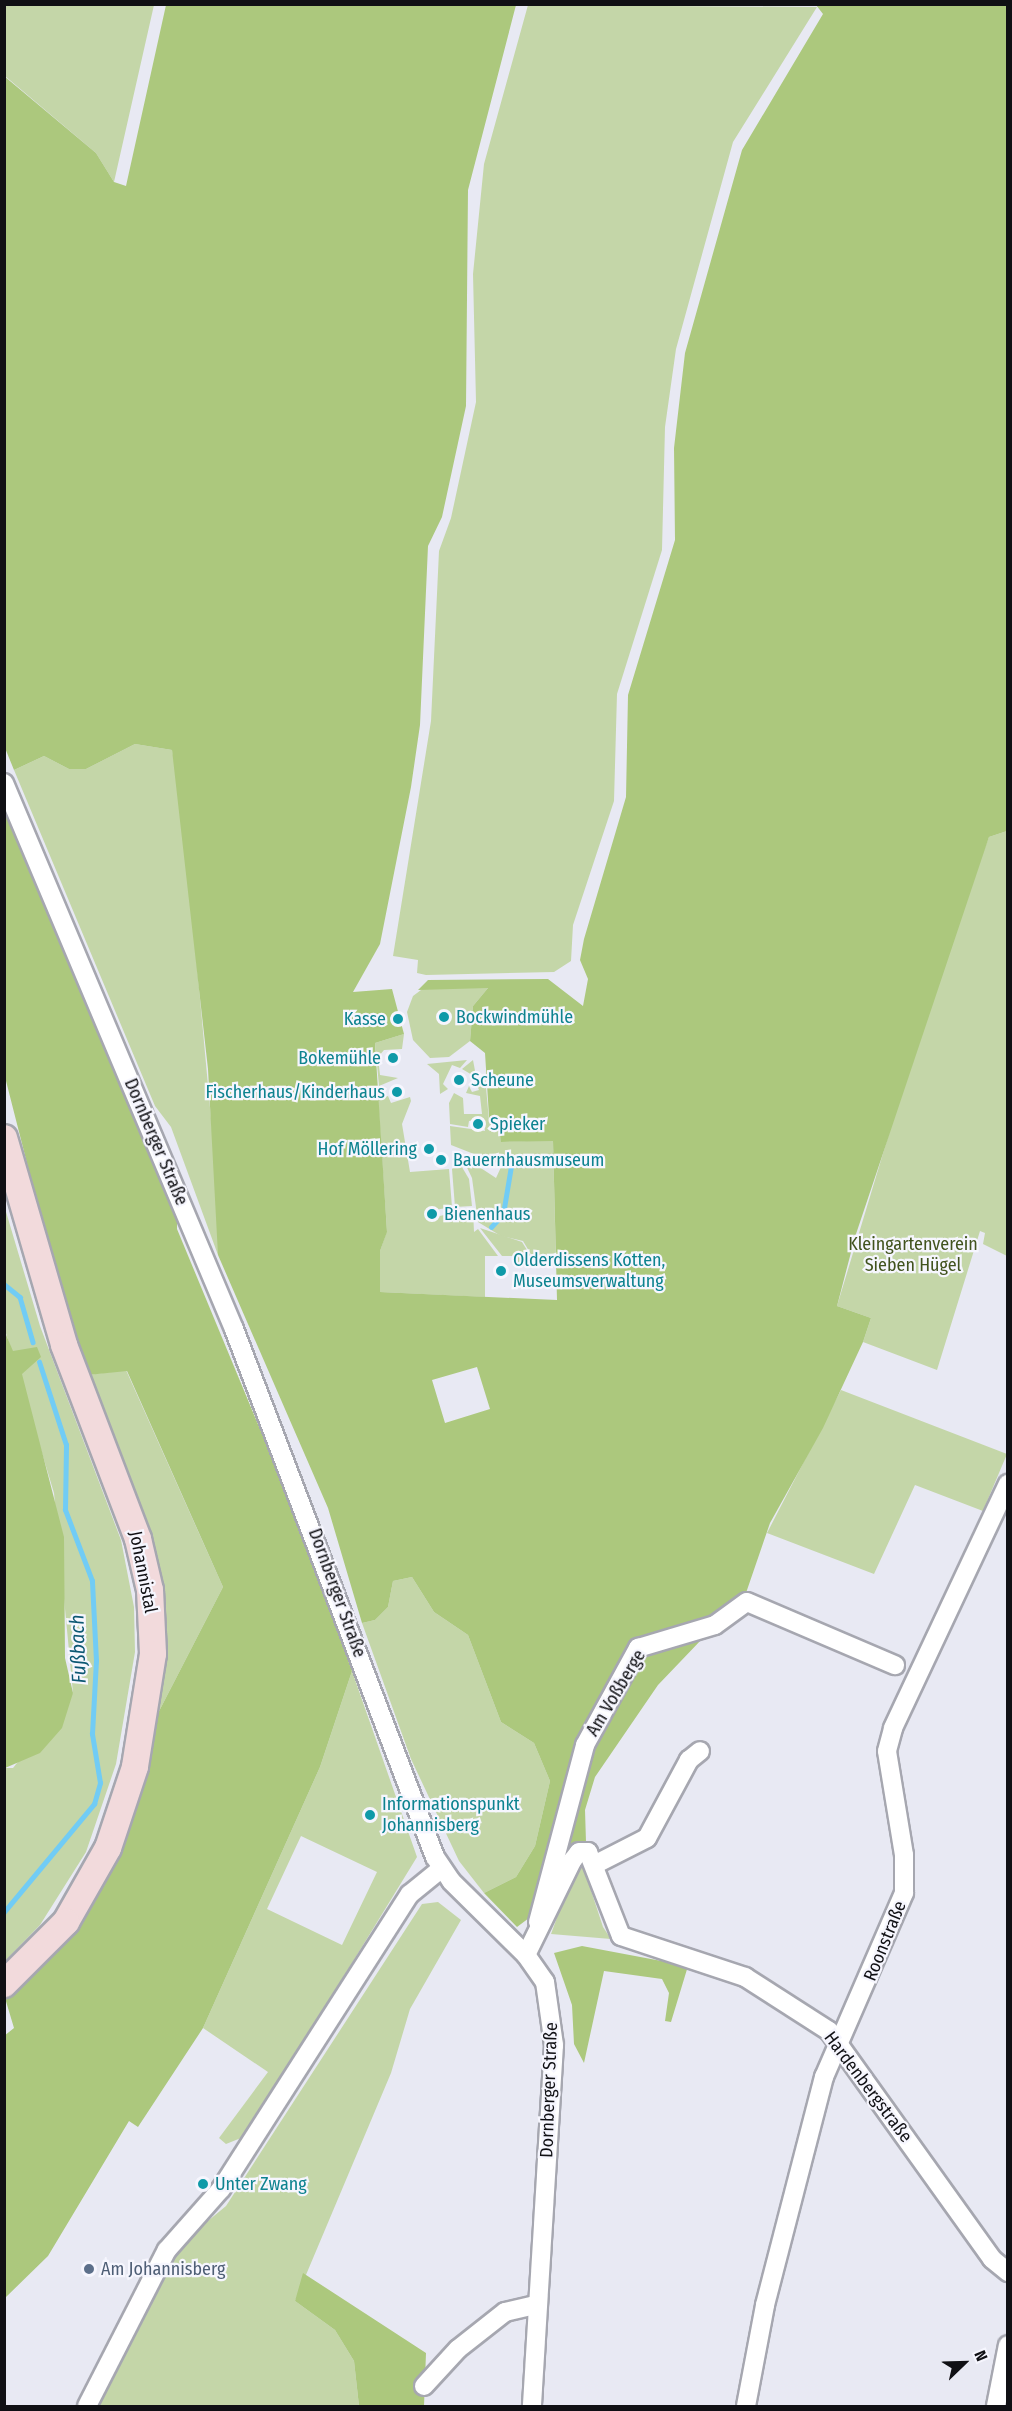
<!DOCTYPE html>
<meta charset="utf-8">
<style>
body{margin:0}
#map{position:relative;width:1012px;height:2411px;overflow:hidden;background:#e8e9f3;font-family:"Fira Sans Condensed",sans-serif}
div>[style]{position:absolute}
.green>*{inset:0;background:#c4d6a8}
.forest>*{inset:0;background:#acc87d}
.stream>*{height:4.5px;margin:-2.25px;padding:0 2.25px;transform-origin:2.25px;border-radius:2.25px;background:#71ccf5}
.roads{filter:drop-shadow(2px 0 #a6a7b0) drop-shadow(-2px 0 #a6a7b0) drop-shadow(0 2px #a6a7b0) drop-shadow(0 -2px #a6a7b0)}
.minor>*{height:18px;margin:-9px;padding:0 9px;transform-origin:9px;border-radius:9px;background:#fff}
.secondary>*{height:26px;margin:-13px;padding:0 13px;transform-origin:13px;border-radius:13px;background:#f2dadc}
.dots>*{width:16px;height:16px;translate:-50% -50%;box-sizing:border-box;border:3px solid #f6f6fe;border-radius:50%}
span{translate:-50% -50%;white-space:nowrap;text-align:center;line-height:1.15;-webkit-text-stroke:4.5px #f6f6fe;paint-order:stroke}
.culture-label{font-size:18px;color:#0d838f}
.left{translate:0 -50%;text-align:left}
.right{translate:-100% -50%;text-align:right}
.street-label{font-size:18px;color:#101014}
.park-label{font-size:18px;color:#41531e}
.service-label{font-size:18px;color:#4e5e75}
.water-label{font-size:20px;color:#0d5873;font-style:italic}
.frame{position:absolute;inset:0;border:6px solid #101014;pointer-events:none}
.north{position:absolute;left:934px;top:2333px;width:60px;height:60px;-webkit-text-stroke:4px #f6f6fe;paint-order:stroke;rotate:67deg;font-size:16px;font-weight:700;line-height:24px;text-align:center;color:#101014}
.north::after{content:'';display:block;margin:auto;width:21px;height:27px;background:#101014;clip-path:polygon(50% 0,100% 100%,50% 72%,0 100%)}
</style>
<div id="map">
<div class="green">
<div style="clip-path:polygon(5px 5px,154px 5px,114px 182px,96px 153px,5px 76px)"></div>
<div style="clip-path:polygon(528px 5px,817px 7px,733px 142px,676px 349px,665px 427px,662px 550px,617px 694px,614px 801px,573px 925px,571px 961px,554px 972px,426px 975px,417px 973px,418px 960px,393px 956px,431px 721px,439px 551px,451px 518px,476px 402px,473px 274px,484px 164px)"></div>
<div style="clip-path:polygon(135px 744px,172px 750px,182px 803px,220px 1216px,218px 1255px,171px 1127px,155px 1106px,14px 770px,44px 756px,69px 769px,86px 769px)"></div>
<div style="clip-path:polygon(1007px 831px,1007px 1256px,983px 1244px,985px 1233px,980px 1231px,937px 1370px,863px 1342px,871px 1318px,837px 1306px,913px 1054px,975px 873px,989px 837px)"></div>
<div style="clip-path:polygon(425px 987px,488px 988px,473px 1006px,470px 1041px,449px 1057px,430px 1058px,413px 1040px,407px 1012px,413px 996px)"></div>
<div style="clip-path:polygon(404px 1034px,402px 1049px,384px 1050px,378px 1057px,380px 1075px,398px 1078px,379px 1086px,375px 1043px)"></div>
<div style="clip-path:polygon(467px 1060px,460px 1068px,452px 1065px,443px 1084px,448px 1089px,440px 1094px,439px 1074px,427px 1064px)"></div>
<div style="clip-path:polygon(473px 1060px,476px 1076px,485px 1076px,490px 1132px,500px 1132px,502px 1142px,553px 1140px,556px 1266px,538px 1266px,523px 1241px,501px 1236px,478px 1222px,472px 1178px,461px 1155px,496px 1178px,502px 1165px,451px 1145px,450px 1126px,485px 1131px,483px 1119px,469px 1121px,468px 1127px,450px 1124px,449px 1103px,454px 1093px,463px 1098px,464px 1114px,482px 1114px,480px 1096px,466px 1093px,469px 1086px,472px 1092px,479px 1090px,476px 1083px,470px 1085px,474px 1076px,462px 1069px)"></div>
<div style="clip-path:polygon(388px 1096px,391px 1103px,410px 1097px,411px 1101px,402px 1124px,410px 1172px,449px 1169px,452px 1207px,429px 1211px,430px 1218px,473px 1209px,474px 1232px,478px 1229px,498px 1256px,485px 1256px,485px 1297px,380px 1292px,380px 1251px,387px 1231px,378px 1099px)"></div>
<div style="clip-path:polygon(459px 1162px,469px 1179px,472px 1206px,455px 1207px,452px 1169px)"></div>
<div style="clip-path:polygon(4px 1205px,40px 1326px,121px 1540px,134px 1607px,135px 1652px,116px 1764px,86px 1852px,40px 1925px,5px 1961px,5px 1768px,13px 1768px,73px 1693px,54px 1493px,5px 1330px)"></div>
<div style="clip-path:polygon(480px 1228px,522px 1242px,537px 1266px,518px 1265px,518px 1256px,502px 1256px)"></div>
<div style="clip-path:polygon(126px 1370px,223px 1587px,155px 1719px,149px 1533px,88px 1375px)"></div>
<div style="clip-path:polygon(841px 1390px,1007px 1454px,983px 1511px,915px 1485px,874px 1574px,767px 1533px)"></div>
<div style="clip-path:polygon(412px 1577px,434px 1612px,468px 1635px,501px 1722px,534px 1743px,550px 1781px,535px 1846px,516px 1877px,484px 1893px,459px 1861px,411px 1759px,362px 1623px,375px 1620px,388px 1607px,393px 1581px)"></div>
<div style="clip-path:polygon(evenodd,352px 1671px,417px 1857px,246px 2136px,226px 2144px,219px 2138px,268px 2072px,203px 2028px,320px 1767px,352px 1671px,301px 1836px,377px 1872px,342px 1945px,267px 1909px,301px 1836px)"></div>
<div style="clip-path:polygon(583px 1866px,603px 1927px,611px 1939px,551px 1934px,575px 1868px)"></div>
<div style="clip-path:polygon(438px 1902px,461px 1920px,410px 2009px,391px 2073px,295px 2301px,335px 2330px,354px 2361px,359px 2406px,99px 2406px,161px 2277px,191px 2235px,226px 2206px,422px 1904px)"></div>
</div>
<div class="forest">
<div style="clip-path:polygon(evenodd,166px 5px,516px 5px,468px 190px,466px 406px,442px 517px,428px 546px,420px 725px,411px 787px,380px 944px,353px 992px,392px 989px,404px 1034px,375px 1043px,387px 1232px,380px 1251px,380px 1292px,557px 1300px,553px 1141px,501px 1142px,500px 1132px,490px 1132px,485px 1053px,470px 1041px,473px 1006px,488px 988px,418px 990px,428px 980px,548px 979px,583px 1006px,588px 979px,580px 960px,584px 939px,626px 797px,628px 695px,675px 540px,674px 448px,685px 353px,742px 150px,823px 14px,816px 5px,1007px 5px,1007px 831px,989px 837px,855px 1237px,837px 1306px,871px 1318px,863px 1342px,823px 1428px,770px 1523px,746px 1593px,658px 1685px,595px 1777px,585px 1810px,586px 1842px,568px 1849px,545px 1906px,517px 1927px,484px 1893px,516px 1877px,535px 1846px,550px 1781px,534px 1743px,501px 1722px,468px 1635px,434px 1612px,412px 1577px,393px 1581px,388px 1607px,375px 1620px,362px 1623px,328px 1508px,218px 1255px,208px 1069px,172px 750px,135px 744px,86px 769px,69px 769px,44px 756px,14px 770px,5px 748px,4px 76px,96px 153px,114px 182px,126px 186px,166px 5px,477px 1367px,490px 1409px,445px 1423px,432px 1380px,477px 1367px)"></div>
<div style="clip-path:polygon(5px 805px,177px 1214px,177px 1229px,279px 1475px,352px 1671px,320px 1767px,203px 2028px,138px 2127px,129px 2121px,48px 2256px,5px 2298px,4px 2036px,14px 2028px,5px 1998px,61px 1945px,104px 1886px,155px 1719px,223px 1587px,127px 1371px,88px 1375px,55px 1273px,5px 1077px)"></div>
<div style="clip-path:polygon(4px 1330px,13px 1351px,37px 1347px,41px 1357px,22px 1374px,64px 1537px,65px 1658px,73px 1693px,62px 1728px,40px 1753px,5px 1768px)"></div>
<div style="clip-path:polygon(582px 1946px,688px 1966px,671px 2022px,665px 2021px,669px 1993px,662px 1979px,604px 1971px,584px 2063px,574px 2044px,572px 2005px,554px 1953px)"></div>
<div style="clip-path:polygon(303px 2273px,426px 2353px,424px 2406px,359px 2406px,354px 2361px,335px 2330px,295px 2301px)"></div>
</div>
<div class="stream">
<div style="left:491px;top:1227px;width:18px;rotate:-47deg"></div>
<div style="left:503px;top:1214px;width:55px;rotate:-80.5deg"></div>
<div style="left:4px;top:1284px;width:21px;rotate:39deg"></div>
<div style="left:20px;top:1297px;width:47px;rotate:73.9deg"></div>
<div style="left:4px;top:1912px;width:141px;rotate:-50.2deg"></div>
<div style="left:94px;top:1804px;width:22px;rotate:-74deg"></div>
<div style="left:100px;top:1783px;width:50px;rotate:-99.3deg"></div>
<div style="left:92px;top:1734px;width:73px;rotate:-86.9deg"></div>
<div style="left:96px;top:1661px;width:80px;rotate:-92.9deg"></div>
<div style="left:92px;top:1581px;width:76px;rotate:-110.8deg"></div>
<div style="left:65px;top:1510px;width:65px;rotate:-89.1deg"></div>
<div style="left:66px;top:1445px;width:87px;rotate:-108deg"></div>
</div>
<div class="roads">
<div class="minor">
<div style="left:4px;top:783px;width:592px;rotate:67.16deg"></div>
<div style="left:234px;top:1329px;width:565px;rotate:69.16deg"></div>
<div style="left:435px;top:1857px;width:29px;rotate:56deg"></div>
<div style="left:451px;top:1881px;width:105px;rotate:44.6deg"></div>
<div style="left:526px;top:1955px;width:33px;rotate:55deg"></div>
<div style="left:545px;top:1982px;width:64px;rotate:81.9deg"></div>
<div style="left:554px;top:2045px;width:362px;rotate:93.5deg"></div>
<div style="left:596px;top:1864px;width:57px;rotate:-27deg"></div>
<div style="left:647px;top:1838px;width:89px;rotate:-61.7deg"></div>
<div style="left:689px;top:1760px;width:14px;rotate:-39deg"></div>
<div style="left:538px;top:1922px;width:183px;rotate:-75.1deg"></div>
<div style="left:585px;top:1745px;width:111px;rotate:-61.3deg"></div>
<div style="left:638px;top:1648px;width:80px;rotate:-16.6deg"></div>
<div style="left:715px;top:1625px;width:39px;rotate:-36deg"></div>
<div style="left:747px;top:1602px;width:161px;rotate:23.1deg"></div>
<div style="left:526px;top:1955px;width:105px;rotate:-63.9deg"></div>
<div style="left:572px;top:1861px;width:11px;rotate:-52deg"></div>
<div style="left:579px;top:1852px;width:9px"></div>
<div style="left:588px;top:1852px;width:90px;rotate:68.6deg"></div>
<div style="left:621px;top:1936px;width:131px;rotate:18.3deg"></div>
<div style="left:745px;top:1977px;width:100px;rotate:32.7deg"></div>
<div style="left:829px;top:2031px;width:280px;rotate:54.4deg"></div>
<div style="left:992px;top:2259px;width:21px;rotate:39deg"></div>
<div style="left:424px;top:2386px;width:50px;rotate:-47.4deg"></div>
<div style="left:458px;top:2349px;width:60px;rotate:-38.2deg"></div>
<div style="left:505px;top:2312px;width:32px;rotate:-13deg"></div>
<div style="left:87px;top:2406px;width:175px;rotate:-62.9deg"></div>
<div style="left:167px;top:2250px;width:81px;rotate:-48.5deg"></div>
<div style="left:221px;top:2189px;width:350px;rotate:-57.4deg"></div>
<div style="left:410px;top:1894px;width:41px;rotate:-39.1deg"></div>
<div style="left:746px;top:2406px;width:103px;rotate:-79.3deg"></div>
<div style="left:765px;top:2305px;width:236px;rotate:-75.5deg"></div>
<div style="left:824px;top:2077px;width:201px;rotate:-66.5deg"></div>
<div style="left:904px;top:1893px;width:38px;rotate:-90deg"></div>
<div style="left:904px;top:1855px;width:105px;rotate:-99.3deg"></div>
<div style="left:887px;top:1751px;width:24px;rotate:-75deg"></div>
<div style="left:893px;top:1728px;width:270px;rotate:-64.8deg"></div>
<div style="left:996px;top:2406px;width:62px;rotate:-78.9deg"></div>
</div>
<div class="secondary">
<div style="left:4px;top:1138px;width:216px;rotate:73.8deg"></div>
<div style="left:64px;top:1345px;width:208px;rotate:69.1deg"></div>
<div style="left:138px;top:1539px;width:52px;rotate:76.8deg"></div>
<div style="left:150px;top:1590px;width:64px;rotate:87.3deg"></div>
<div style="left:153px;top:1654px;width:114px;rotate:99.1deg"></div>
<div style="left:135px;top:1767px;width:85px;rotate:108.4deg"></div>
<div style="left:108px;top:1848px;width:85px;rotate:119.6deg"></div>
<div style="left:66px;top:1922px;width:88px;rotate:135deg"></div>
</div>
</div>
<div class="dots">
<div style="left:444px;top:1017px;background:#0f9aa8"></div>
<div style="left:398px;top:1019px;background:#0f9aa8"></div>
<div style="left:393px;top:1058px;background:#0f9aa8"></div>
<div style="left:459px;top:1080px;background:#0f9aa8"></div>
<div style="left:397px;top:1092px;background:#0f9aa8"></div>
<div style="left:478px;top:1124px;background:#0f9aa8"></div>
<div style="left:429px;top:1149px;background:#0f9aa8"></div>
<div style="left:441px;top:1160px;background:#0f9aa8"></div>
<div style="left:432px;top:1214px;background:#0f9aa8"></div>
<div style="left:501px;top:1271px;background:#0f9aa8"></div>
<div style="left:370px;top:1815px;background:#0f9aa8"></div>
<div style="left:203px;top:2184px;background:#0f9aa8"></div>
<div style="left:89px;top:2269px;background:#5c6f8a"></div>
</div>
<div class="culture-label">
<span class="left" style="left:456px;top:1017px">Bockwindmühle</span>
<span class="right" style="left:386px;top:1019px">Kasse</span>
<span class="right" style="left:381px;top:1058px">Bokemühle</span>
<span class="left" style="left:471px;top:1080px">Scheune</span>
<span class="right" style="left:385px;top:1092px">Fischerhaus/Kinderhaus</span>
<span class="left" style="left:490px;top:1124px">Spieker</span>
<span class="right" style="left:417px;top:1149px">Hof Möllering</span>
<span class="left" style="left:453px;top:1160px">Bauernhausmuseum</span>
<span class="left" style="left:444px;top:1214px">Bienenhaus</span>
<span class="left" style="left:513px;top:1271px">Olderdissens Kotten,<br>Museumsverwaltung</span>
<span class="left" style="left:382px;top:1815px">Informationspunkt<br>Johannisberg</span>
<span class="left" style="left:215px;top:2184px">Unter Zwang</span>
</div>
<div class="street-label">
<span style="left:156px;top:1142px;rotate:67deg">Dornberger Straße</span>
<span style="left:143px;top:1572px;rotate:79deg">Johannistal</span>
<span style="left:337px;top:1593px;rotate:70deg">Dornberger Straße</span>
<span style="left:616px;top:1693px;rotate:-59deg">Am Voßberge</span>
<span style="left:885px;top:1941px;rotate:-68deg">Roonstraße</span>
<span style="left:868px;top:2087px;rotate:53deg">Hardenbergstraße</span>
<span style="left:549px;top:2090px;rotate:-88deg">Dornberger Straße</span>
</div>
<div class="park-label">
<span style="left:913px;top:1255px">Kleingartenverein<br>Sieben Hügel</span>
</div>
<div class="service-label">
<span class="left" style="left:101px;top:2269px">Am Johannisberg</span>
</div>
<div class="water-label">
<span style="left:78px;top:1649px;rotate:-92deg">Fußbach</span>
</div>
<div class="frame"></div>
<div class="north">N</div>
</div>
